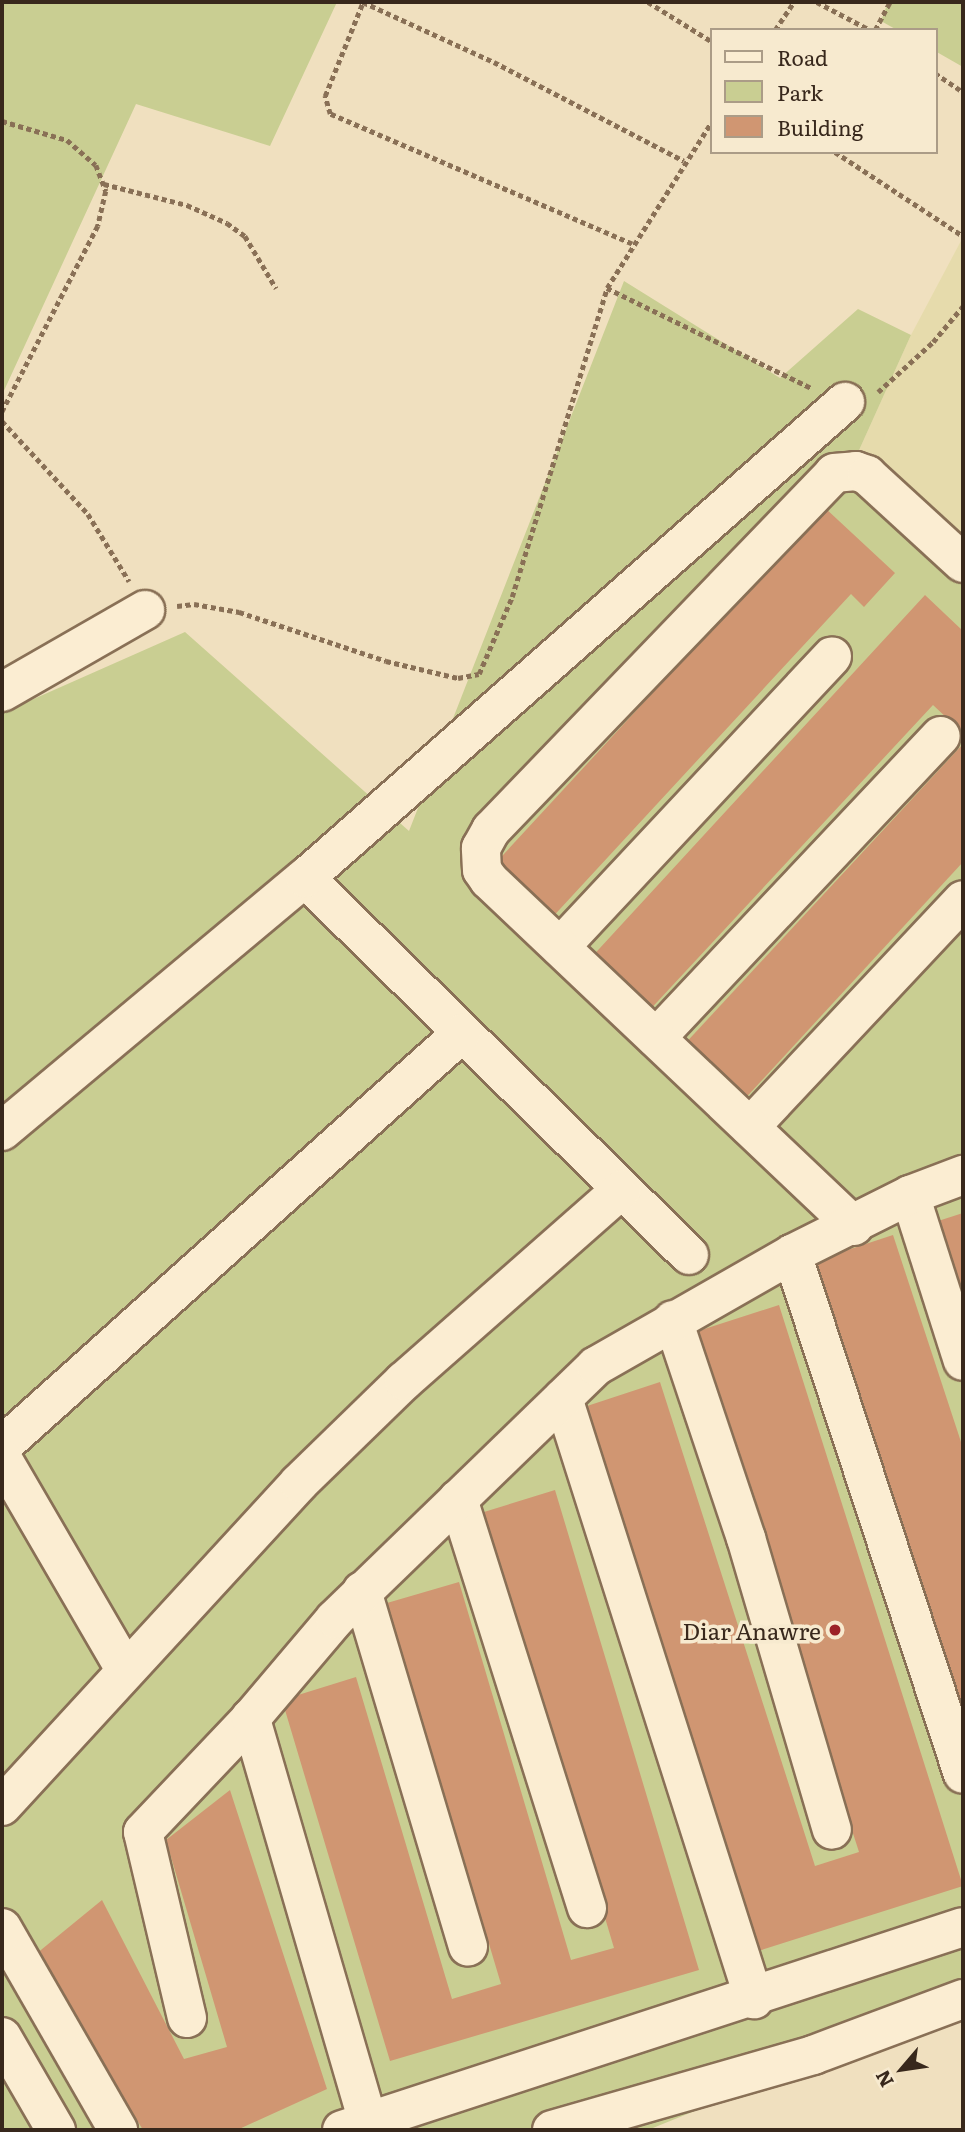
<!DOCTYPE html>
<style>
body{margin:0}
#map{position:relative;width:965px;height:2132px;overflow:hidden;background:#f0e0bf;font-family:Literata,serif}
div>[style]{position:absolute}
.farmland>*{inset:0;background:#e6dbac}
.green>*{inset:0;background:#c9ce92}
.building>*{inset:0;background:#d09672}
.path>*{height:4.5px;margin-top:-2.25px;transform-origin:0;background:repeating-linear-gradient(90deg,#897056 0 5px,transparent 0 8.5px)}
.roads{filter:drop-shadow(2px 0 #897056) drop-shadow(-2px 0 #897056) drop-shadow(0 2px #897056) drop-shadow(0 -2px #897056)}
.minor>*{height:38px;margin:-19px;padding:0 19px;transform-origin:19px;border-radius:19px;background:#fbedd2}
.dots>*{width:19px;height:19px;translate:-50% -50%;box-sizing:border-box;border:4px solid #f7eacf;border-radius:50%}
span{translate:-50% -50%;white-space:nowrap;text-align:center;line-height:1.15;-webkit-text-stroke:7px #f7eacf;paint-order:stroke}
.poi-label{font-size:23px;color:#38281c}
.right{translate:-100% -50%;text-align:right}
.frame{position:absolute;inset:0;border:4px solid #38281c;pointer-events:none}
.legend{position:absolute;left:710px;top:28px;width:228px;height:126px;box-sizing:border-box;background:#f7eacf;border:2px solid #ab9c87;margin:0;padding:9px 12px;list-style:none;font-size:21px;color:#38281c}
.legend li{display:flex;align-items:center;gap:14px;height:35px}
.legend b{width:35px;border:2px solid #ab9c87}
.north{position:absolute;left:867px;top:2034px;width:70px;height:70px;-webkit-text-stroke:5px #f7eacf;paint-order:stroke;rotate:241deg;font-size:19px;font-weight:700;line-height:28px;text-align:center;color:#38281c}
.north::after{content:'';display:block;margin:auto;width:24px;height:32px;background:#38281c;clip-path:polygon(50% 0,100% 100%,50% 72%,0 100%)}
</style>
<div id="map">
<div class="farmland">
<div style="clip-path:polygon(963px 237px,963px 573px,851px 468px,911px 335px)"></div>
</div>
<div class="green">
<div style="clip-path:polygon(2px 2px,337px 2px,270px 146px,136px 104px,2px 395px)"></div>
<div style="clip-path:polygon(888px 2px,963px 2px,963px 67px,935px 51px,935px 30px,897px 30px,881px 21px)"></div>
<div style="clip-path:polygon(624px 281px,780px 378px,858px 309px,911px 335px,851px 468px,963px 573px,963px 2002px,648px 2130px,2px 2130px,2px 713px,185px 632px,409px 831px)"></div>
</div>
<div class="building">
<div style="clip-path:polygon(824px 507px,895px 573px,864px 607px,851px 594px,548px 922px,491px 868px)"></div>
<div style="clip-path:polygon(925px 595px,963px 631px,963px 733px,933px 705px,645px 1015px,588px 961px)"></div>
<div style="clip-path:polygon(963px 744px,963px 862px,740px 1104px,681px 1048px)"></div>
<div style="clip-path:polygon(963px 1213px,963px 1307px,935px 1222px)"></div>
<div style="clip-path:polygon(893px 1235px,963px 1448px,963px 1724px,811px 1262px)"></div>
<div style="clip-path:polygon(779px 1305px,963px 1886px,755px 1952px,581px 1408px,660px 1382px,815px 1866px,859px 1852px,692px 1333px)"></div>
<div style="clip-path:polygon(555px 1490px,699px 1970px,390px 2061px,282px 1700px,356px 1677px,452px 1999px,501px 1984px,387px 1603px,459px 1582px,571px 1960px,614px 1948px,484px 1512px)"></div>
<div style="clip-path:polygon(230px 1790px,327px 2089px,237px 2130px,143px 2130px,36px 1954px,102px 1900px,184px 2059px,227px 2047px,166px 1840px)"></div>
</div>
<div class="path">
<div style="left:648px;top:2px;width:74px;rotate:31.8deg"></div>
<div style="left:817px;top:2px;width:60px;rotate:27.8deg"></div>
<div style="left:2px;top:3px;width:1px;rotate:-90deg"></div>
<div style="left:775px;top:30px;width:34px;rotate:-56deg"></div>
<div style="left:875px;top:30px;width:32px;rotate:-62deg"></div>
<div style="left:935px;top:73px;width:34px;rotate:34deg"></div>
<div style="left:2px;top:121px;width:68px;rotate:16.3deg"></div>
<div style="left:67px;top:140px;width:38px;rotate:41deg"></div>
<div style="left:96px;top:165px;width:28px;rotate:69deg"></div>
<div style="left:106px;top:191px;width:36px;rotate:103deg"></div>
<div style="left:98px;top:226px;width:209px;rotate:117.3deg"></div>
<div style="left:835px;top:152px;width:153px;rotate:33.3deg"></div>
<div style="left:104px;top:184px;width:86px;rotate:14.2deg"></div>
<div style="left:187px;top:205px;width:44px;rotate:24.2deg"></div>
<div style="left:227px;top:223px;width:22px;rotate:36deg"></div>
<div style="left:245px;top:236px;width:61px;rotate:59.2deg"></div>
<div style="left:632px;top:244px;width:329px;rotate:-156.7deg"></div>
<div style="left:330px;top:114px;width:19px;rotate:-106deg"></div>
<div style="left:325px;top:96px;width:101px;rotate:-68deg"></div>
<div style="left:363px;top:2px;width:144px;rotate:24.6deg"></div>
<div style="left:494px;top:62px;width:214px;rotate:27.5deg"></div>
<div style="left:607px;top:288px;width:227px;rotate:26.1deg"></div>
<div style="left:878px;top:392px;width:74px;rotate:-42.3deg"></div>
<div style="left:933px;top:342px;width:47px;rotate:-50.2deg"></div>
<div style="left:2px;top:421px;width:127px;rotate:47.2deg"></div>
<div style="left:88px;top:514px;width:79px;rotate:58.5deg"></div>
<div style="left:177px;top:606px;width:17px;rotate:-7deg"></div>
<div style="left:194px;top:604px;width:46px;rotate:10.1deg"></div>
<div style="left:239px;top:612px;width:155px;rotate:18.4deg"></div>
<div style="left:386px;top:661px;width:74px;rotate:13.3deg"></div>
<div style="left:458px;top:678px;width:21px;rotate:-11deg"></div>
<div style="left:479px;top:674px;width:84px;rotate:-66.8deg"></div>
<div style="left:512px;top:597px;width:323px;rotate:-72.9deg"></div>
<div style="left:607px;top:288px;width:195px;rotate:-57.8deg"></div>
</div>
<div class="roads">
<div class="minor">
<div style="left:2px;top:692px;width:165px;rotate:-29.8deg"></div>
<div style="left:305px;top:878px;width:538px;rotate:44.47deg"></div>
<div style="left:560px;top:947px;width:398px;rotate:-46.9deg"></div>
<div style="left:656px;top:1038px;width:415px;rotate:-46.7deg"></div>
<div style="left:750px;top:1127px;width:311px;rotate:-46.8deg"></div>
<div style="left:2px;top:1131px;width:395px;rotate:-39.9deg"></div>
<div style="left:305px;top:878px;width:720px;rotate:-41.4deg"></div>
<div style="left:910px;top:1195px;width:174px;rotate:72.3deg"></div>
<div style="left:854px;top:1226px;width:503px;rotate:-136.53deg"></div>
<div style="left:489px;top:880px;width:12px;rotate:-125deg"></div>
<div style="left:482px;top:870px;width:22px;rotate:-93deg"></div>
<div style="left:481px;top:848px;width:21px;rotate:-61deg"></div>
<div style="left:491px;top:830px;width:495px;rotate:-46.1deg"></div>
<div style="left:834px;top:473px;width:22px;rotate:-5deg"></div>
<div style="left:856px;top:471px;width:12px;rotate:20deg"></div>
<div style="left:867px;top:475px;width:130px;rotate:42.5deg"></div>
<div style="left:792px;top:1254px;width:547px;rotate:71.8deg"></div>
<div style="left:673px;top:1320px;width:230px;rotate:71.5deg"></div>
<div style="left:746px;top:1538px;width:304px;rotate:73.6deg"></div>
<div style="left:563px;top:1398px;width:631px;rotate:72.37deg"></div>
<div style="left:2px;top:1446px;width:618px;rotate:-41.92deg"></div>
<div style="left:2px;top:1458px;width:243px;rotate:59.8deg"></div>
<div style="left:458px;top:1499px;width:429px;rotate:72.5deg"></div>
<div style="left:362px;top:1591px;width:371px;rotate:73.4deg"></div>
<div style="left:2px;top:1806px;width:439px;rotate:-47.4deg"></div>
<div style="left:299px;top:1483px;width:146px;rotate:-44.2deg"></div>
<div style="left:404px;top:1381px;width:290px;rotate:-41.4deg"></div>
<div style="left:2px;top:1928px;width:233px;rotate:60.1deg"></div>
<div style="left:187px;top:2018px;width:191px;rotate:-103.3deg"></div>
<div style="left:143px;top:1832px;width:157px;rotate:-46.5deg"></div>
<div style="left:2px;top:2037px;width:108px;rotate:59.9deg"></div>
<div style="left:368px;top:2122px;width:421px;rotate:-106.2deg"></div>
<div style="left:251px;top:1718px;width:130px;rotate:-49.7deg"></div>
<div style="left:335px;top:1619px;width:363px;rotate:-44.1deg"></div>
<div style="left:596px;top:1366px;width:226px;rotate:-29.7deg"></div>
<div style="left:792px;top:1254px;width:132px;rotate:-26.6deg"></div>
<div style="left:910px;top:1195px;width:57px;rotate:-20.7deg"></div>
<div style="left:342px;top:2130px;width:653px;rotate:-18.1deg"></div>
<div style="left:552px;top:2130px;width:272px;rotate:-16deg"></div>
<div style="left:813px;top:2055px;width:160px;rotate:-20.5deg"></div>
</div>
</div>
<div class="dots">
<div style="left:835px;top:1630px;background:#9c2328"></div>
</div>
<div class="poi-label">
<span class="right" style="left:821px;top:1630px">Diar Anawre</span>
</div>
<div class="frame"></div>
<ul class="legend">
<li><b style="height:9px;background:#fbedd2"></b>Road</li>
<li><b style="height:19px;background:#c9ce92"></b>Park</li>
<li><b style="height:19px;background:#d09672"></b>Building</li>
</ul>
<div class="north">N</div>
</div>
